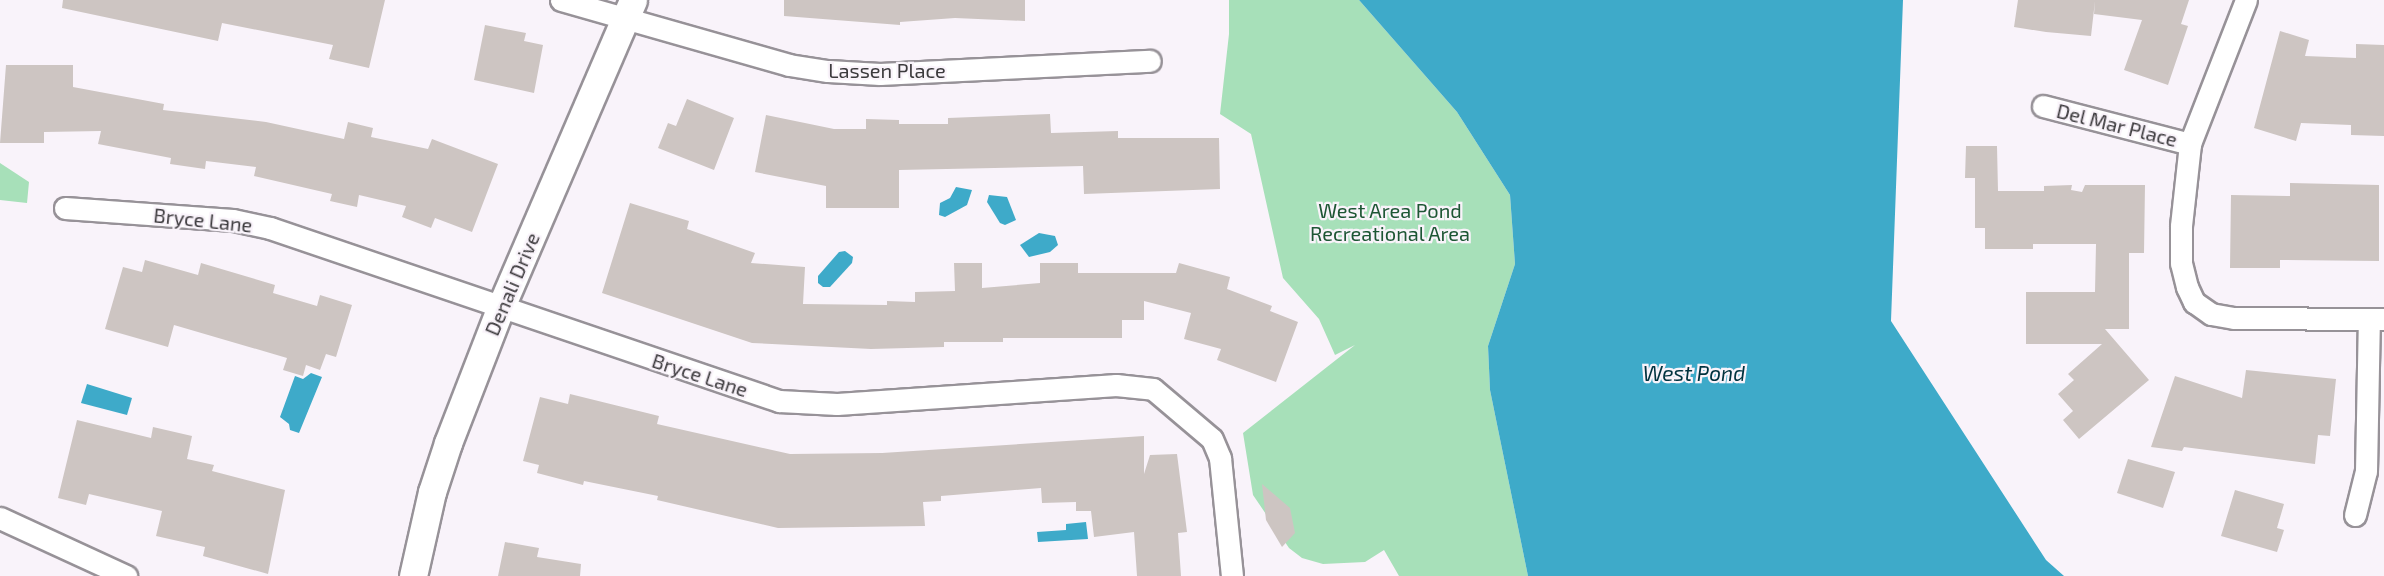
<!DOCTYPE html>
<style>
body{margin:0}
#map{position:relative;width:2384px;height:576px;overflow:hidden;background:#f9f3fa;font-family:"Exo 2",sans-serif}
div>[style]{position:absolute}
.green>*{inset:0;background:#a7e0b9}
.water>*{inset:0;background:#3eaac9}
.building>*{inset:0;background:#cdc5c2}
.roads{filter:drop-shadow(2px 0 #979298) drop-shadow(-2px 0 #979298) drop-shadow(0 2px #979298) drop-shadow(0 -2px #979298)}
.minor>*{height:21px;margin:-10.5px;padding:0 10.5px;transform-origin:10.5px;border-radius:10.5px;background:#fff}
.tertiary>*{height:27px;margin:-13.5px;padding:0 13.5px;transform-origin:13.5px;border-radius:13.5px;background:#fff}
span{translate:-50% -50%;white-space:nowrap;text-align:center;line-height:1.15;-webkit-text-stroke:4.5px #f9f3fa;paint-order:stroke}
.street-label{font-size:20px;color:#3c3a3d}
.park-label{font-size:20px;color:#1d5634}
.water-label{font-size:21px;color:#00323f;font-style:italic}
</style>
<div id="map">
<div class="green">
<div style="clip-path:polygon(1229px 0,1359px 0,1457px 112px,1510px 195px,1515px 264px,1488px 346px,1490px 390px,1528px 576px,1399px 576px,1384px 550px,1365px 562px,1323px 564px,1302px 558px,1289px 548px,1253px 495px,1243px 433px,1355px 345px,1335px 355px,1319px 319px,1283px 278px,1251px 134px,1220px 114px,1229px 34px)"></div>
<div style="clip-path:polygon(0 163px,29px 182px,27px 203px,0 200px)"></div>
</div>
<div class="water">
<div style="clip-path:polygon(1359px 0,1903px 0,1891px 321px,2046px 560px,2064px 576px,1528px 576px,1490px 390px,1488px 346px,1515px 264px,1510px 195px,1457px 112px)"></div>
<div style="clip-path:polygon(956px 187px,972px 190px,967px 205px,945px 217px,939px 215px,940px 203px,950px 198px)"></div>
<div style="clip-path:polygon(989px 195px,1007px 197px,1016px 220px,1005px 225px,1000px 223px,987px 202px)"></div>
<div style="clip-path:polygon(1039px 233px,1055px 236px,1058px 245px,1050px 252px,1029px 257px,1020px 245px)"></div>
<div style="clip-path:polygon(845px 251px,853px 257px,852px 263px,830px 287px,823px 287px,818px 283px,818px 276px,839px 252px)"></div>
<div style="clip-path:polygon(311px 373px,322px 377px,299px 433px,290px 430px,289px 424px,280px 417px,295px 376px,303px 379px)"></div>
<div style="clip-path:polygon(87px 384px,132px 398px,127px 415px,81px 403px)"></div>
<div style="clip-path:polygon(1086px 522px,1088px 539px,1038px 542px,1037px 532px,1066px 530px,1066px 524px)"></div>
</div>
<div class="building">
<div style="clip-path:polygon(63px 0,385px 0,369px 68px,329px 59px,333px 45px,222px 23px,218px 41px,62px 8px)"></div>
<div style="clip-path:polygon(784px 0,1025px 0,1025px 21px,955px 18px,900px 22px,900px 25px,784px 16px)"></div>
<div style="clip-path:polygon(2018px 0,2189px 0,2181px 24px,2188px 26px,2168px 85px,2124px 70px,2142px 20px,2094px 14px,2095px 1px,2091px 36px,2046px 32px,2014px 27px)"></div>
<div style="clip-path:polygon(485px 25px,526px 33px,524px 41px,543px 45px,534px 93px,474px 80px)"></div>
<div style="clip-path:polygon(2280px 31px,2309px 40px,2305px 56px,2356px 58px,2356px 44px,2384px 45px,2384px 136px,2351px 135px,2351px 125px,2301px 123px,2296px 141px,2254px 128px)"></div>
<div style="clip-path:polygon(6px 65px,73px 65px,73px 87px,164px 104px,163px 110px,266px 122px,344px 139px,348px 122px,373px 128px,371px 137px,428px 149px,432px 139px,498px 164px,472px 232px,435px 218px,431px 228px,402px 217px,406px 206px,359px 195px,357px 207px,330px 201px,332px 194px,254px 176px,256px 167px,206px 161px,205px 169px,170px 164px,171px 158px,98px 144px,101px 131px,44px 132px,44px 143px,0 143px)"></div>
<div style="clip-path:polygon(687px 99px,734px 118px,714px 170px,658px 148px,668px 123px,676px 126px)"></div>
<div style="clip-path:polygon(1050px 114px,1051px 133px,1118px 131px,1118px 138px,1219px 138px,1220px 189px,1084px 194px,1083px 166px,899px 170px,899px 208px,826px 208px,826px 186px,755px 172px,766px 115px,834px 129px,866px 129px,866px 119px,899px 120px,899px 124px,948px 124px,948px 118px)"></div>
<div style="clip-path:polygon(1966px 146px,1997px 146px,1998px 191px,2044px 191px,2044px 186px,2072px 185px,2071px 190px,2082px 192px,2085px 185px,2145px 185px,2144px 253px,2129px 253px,2129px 329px,2105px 329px,2149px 380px,2079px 439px,2063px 420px,2073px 411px,2058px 394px,2074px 380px,2068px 374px,2102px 344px,2026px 344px,2026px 292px,2095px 292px,2096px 244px,2033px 244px,2033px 249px,1985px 249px,1985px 228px,1975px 228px,1975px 178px,1965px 178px)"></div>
<div style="clip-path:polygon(2290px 183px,2379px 185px,2379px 261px,2280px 260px,2280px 268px,2230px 268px,2231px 195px,2290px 196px)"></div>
<div style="clip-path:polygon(630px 203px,689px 221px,687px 229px,755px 253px,751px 263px,805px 267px,803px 304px,887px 305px,887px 301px,915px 302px,915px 292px,955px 291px,954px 263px,982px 263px,982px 288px,1040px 283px,1040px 263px,1078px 263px,1078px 273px,1176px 273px,1179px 263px,1230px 277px,1227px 289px,1272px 306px,1270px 311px,1298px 322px,1276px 382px,1217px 360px,1221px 349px,1184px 339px,1191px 313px,1144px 301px,1144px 320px,1122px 320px,1122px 338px,1003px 338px,1003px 342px,944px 342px,944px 347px,871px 349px,752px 343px,602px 293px)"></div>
<div style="clip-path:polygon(145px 260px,198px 275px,201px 263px,275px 285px,273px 293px,317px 306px,320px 295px,352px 305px,336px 357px,326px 354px,320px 370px,306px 365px,303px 376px,283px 370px,287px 358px,174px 325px,168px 347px,105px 329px,123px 267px,142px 272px)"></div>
<div style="clip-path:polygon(2246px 370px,2336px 379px,2330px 436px,2318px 435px,2315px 464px,2184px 447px,2182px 451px,2151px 447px,2175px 376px,2242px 398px)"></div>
<div style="clip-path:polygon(570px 394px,659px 416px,657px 424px,790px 454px,882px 453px,1144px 436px,1144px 474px,1150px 455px,1177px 454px,1187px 532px,1178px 533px,1181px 576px,1137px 576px,1134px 532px,1094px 537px,1091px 511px,1076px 511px,1076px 502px,1042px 503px,1041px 488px,941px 496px,941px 501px,923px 502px,925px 526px,778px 528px,657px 500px,658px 496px,584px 481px,583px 485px,537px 473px,539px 465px,523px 461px,540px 397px,568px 404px)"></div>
<div style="clip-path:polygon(77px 420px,151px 438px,153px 427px,192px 436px,187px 459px,214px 465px,212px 471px,285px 490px,268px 574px,203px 556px,205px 547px,156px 536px,162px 511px,89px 494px,86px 505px,58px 498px)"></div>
<div style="clip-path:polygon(2128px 459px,2175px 472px,2163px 508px,2117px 493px)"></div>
<div style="clip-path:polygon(1262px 484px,1290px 508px,1295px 533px,1282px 547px,1266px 520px)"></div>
<div style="clip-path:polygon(2235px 490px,2284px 504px,2277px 528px,2284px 530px,2277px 552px,2221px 536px)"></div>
<div style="clip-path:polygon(505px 542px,539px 548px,537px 557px,581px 564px,580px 576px,498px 576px)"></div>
</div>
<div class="roads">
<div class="minor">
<div style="left:561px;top:0;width:237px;rotate:15.9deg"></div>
<div style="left:789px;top:65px;width:39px;rotate:9deg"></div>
<div style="left:828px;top:71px;width:52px;rotate:3.3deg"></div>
<div style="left:880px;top:74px;width:270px;rotate:-2.8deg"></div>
<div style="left:2246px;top:0;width:155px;rotate:111.3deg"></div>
<div style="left:2190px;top:144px;width:82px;rotate:96.3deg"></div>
<div style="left:2181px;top:226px;width:37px;rotate:90deg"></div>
<div style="left:2181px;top:263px;width:25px;rotate:76deg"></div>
<div style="left:2187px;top:287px;width:17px;rotate:65deg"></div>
<div style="left:2194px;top:302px;width:21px;rotate:35deg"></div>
<div style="left:2211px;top:314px;width:23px;rotate:10deg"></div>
<div style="left:2234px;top:318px;width:150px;rotate:0.4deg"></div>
<div style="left:2043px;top:106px;width:152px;rotate:14.5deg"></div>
<div style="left:65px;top:208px;width:168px;rotate:4.1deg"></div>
<div style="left:233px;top:220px;width:38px;rotate:12deg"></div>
<div style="left:270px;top:228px;width:538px;rotate:18.77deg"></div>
<div style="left:779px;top:401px;width:58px;rotate:3deg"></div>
<div style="left:837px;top:404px;width:280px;rotate:-3.9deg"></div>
<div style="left:1116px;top:385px;width:37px;rotate:6deg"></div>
<div style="left:1153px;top:389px;width:77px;rotate:40.3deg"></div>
<div style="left:1212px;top:439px;width:21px;rotate:67deg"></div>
<div style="left:1220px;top:458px;width:119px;rotate:84.2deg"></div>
<div style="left:2355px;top:515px;width:45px;rotate:-76deg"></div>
<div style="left:2366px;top:471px;width:152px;rotate:-88.9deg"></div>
<div style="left:0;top:518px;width:139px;rotate:24.7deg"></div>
</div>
<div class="tertiary">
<div style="left:413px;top:576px;width:86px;rotate:-77.3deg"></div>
<div style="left:432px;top:492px;width:52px;rotate:-71.9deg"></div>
<div style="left:448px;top:443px;width:144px;rotate:-68.8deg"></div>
<div style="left:500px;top:309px;width:336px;rotate:-66.7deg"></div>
</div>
</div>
<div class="street-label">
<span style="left:887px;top:70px">Lassen Place</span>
<span style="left:2117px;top:125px;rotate:14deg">Del Mar Place</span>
<span style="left:203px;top:220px;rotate:6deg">Bryce Lane</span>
<span style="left:512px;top:284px;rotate:-67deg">Denali Drive</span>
<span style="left:700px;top:375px;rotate:18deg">Bryce Lane</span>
</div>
<div class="park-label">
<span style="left:1390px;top:222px">West Area Pond<br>Recreational Area</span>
</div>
<div class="water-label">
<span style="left:1694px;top:373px">West Pond</span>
</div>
</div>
